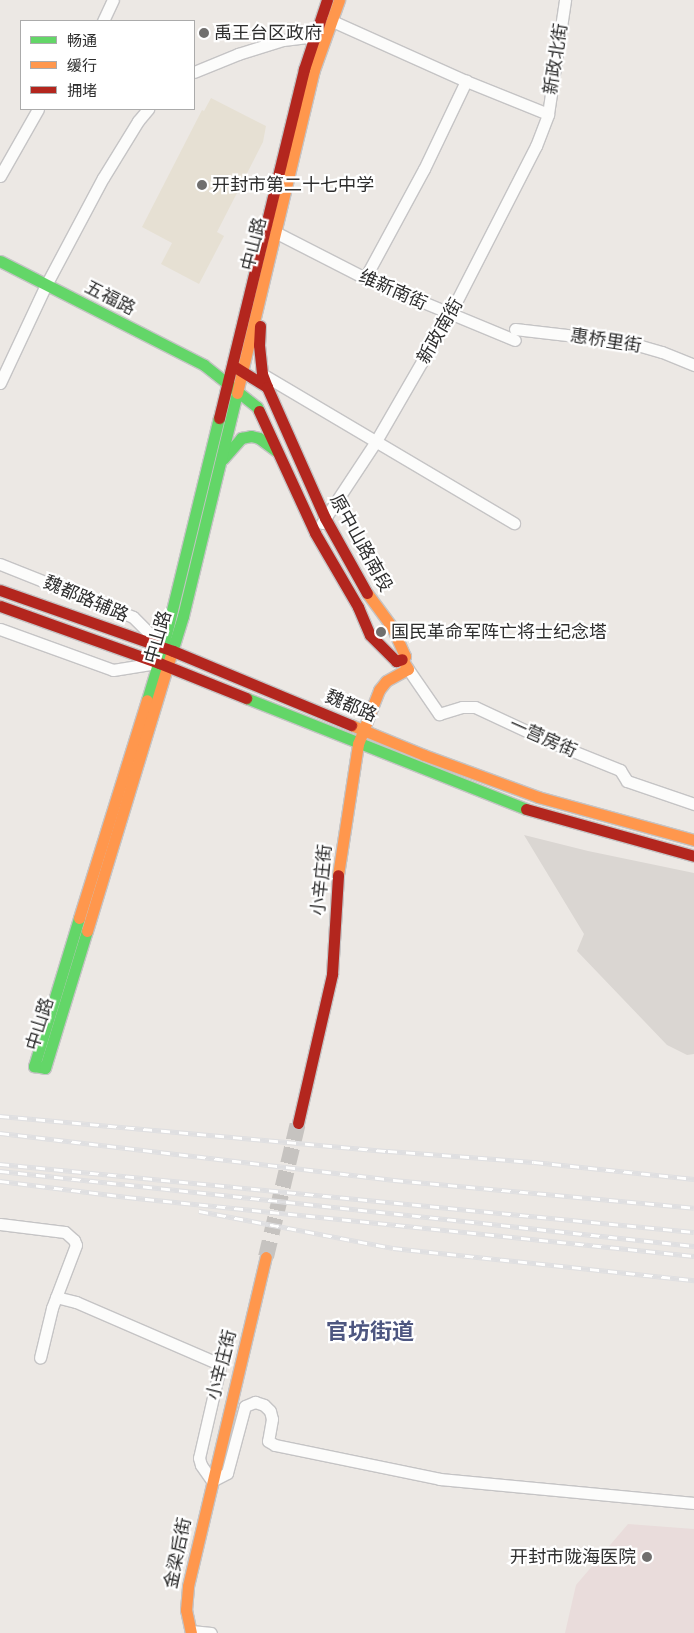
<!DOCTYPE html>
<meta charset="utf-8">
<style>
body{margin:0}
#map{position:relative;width:694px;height:1633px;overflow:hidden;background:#ece8e4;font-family:"IBM Plex Sans","Noto Sans SC",sans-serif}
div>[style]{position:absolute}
.education>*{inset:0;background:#e6e0d3}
.medical>*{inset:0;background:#e9dcdb}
.plaza>*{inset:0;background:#dad6d2}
.secondary-tunnel>*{height:16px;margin-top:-8px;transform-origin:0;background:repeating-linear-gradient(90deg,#c6c3c0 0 16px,transparent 0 24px)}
.roads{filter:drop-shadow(1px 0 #c5c4c5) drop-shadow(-1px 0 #c5c4c5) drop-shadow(0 1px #c5c4c5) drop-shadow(0 -1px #c5c4c5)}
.street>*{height:11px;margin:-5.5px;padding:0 5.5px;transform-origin:5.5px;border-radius:5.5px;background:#fcfcfb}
.fast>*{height:11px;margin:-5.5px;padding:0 5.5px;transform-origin:5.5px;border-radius:5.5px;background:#63d668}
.slow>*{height:11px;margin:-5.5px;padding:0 5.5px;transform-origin:5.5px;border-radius:5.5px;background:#ff974d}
.jam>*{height:11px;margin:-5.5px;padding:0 5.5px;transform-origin:5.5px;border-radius:5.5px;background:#b3261e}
.rail>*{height:5px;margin-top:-2.5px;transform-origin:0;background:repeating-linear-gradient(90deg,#fff 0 9px,#dfdfe1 0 18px);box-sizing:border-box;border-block:1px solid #dfdfe1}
.dots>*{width:14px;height:14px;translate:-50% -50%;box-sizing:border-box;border:2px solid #fff;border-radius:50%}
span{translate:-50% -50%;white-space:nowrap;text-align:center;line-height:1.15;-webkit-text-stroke:4.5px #fff;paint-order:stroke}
.poi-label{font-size:18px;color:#2e2e2e}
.left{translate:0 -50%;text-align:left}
.right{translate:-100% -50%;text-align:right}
.street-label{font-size:18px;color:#2e2e2e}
.district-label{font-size:22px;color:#4d5680;font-weight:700}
.legend{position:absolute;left:20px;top:20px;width:175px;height:90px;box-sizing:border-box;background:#fff;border:1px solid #ababab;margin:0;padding:6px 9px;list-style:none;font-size:15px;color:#2e2e2e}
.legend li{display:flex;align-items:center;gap:10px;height:25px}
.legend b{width:25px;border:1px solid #ababab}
</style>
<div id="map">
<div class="education">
<div style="clip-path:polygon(211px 98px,266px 126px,263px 142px,217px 232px,224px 236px,199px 284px,161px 264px,172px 243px,142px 227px,202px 110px,204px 111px)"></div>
</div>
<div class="medical">
<div style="clip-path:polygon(628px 1524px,694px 1529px,694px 1633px,565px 1633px,576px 1585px)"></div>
</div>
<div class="plaza">
<div style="clip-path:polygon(524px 835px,588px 851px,694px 873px,694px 1054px,687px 1055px,667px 1045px,577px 951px,584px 934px)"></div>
</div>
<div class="secondary-tunnel">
<div style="left:266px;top:1257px;width:138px;rotate:-76.6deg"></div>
</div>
<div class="roads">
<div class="street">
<div style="left:330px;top:20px;width:149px;rotate:24.2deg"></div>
<div style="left:466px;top:81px;width:88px;rotate:21.9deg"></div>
<div style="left:103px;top:21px;width:23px;rotate:-65deg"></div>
<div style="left:194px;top:72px;width:48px;rotate:-22.2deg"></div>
<div style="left:238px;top:54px;width:47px;rotate:-17.3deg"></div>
<div style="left:283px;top:40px;width:31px;rotate:-7deg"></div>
<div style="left:0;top:176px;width:77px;rotate:-60.4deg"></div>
<div style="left:275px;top:232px;width:101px;rotate:27.1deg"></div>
<div style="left:365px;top:278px;width:162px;rotate:22.5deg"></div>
<div style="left:365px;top:278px;width:124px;rotate:-61.6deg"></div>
<div style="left:424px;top:169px;width:98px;rotate:-64.5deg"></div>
<div style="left:515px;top:329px;width:113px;rotate:6.6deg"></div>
<div style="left:627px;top:342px;width:36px;rotate:16deg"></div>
<div style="left:662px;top:352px;width:35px;rotate:22deg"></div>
<div style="left:262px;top:374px;width:293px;rotate:30.6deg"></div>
<div style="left:0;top:383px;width:108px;rotate:-64.9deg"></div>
<div style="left:46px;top:285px;width:121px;rotate:-62deg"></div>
<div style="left:103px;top:178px;width:67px;rotate:-58.4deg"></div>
<div style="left:138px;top:121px;width:16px;rotate:-50deg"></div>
<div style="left:322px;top:523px;width:98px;rotate:-56.6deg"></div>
<div style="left:376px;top:441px;width:156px;rotate:-60deg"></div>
<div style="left:454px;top:306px;width:180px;rotate:-62.9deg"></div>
<div style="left:536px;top:146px;width:34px;rotate:-69deg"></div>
<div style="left:548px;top:114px;width:115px;rotate:-81.5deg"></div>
<div style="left:0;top:564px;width:143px;rotate:21.7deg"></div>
<div style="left:133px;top:617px;width:38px;rotate:45deg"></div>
<div style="left:0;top:629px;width:120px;rotate:19.9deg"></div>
<div style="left:113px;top:670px;width:44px;rotate:-9.2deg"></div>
<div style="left:408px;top:669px;width:55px;rotate:55.4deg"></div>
<div style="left:439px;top:714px;width:24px;rotate:-17deg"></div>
<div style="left:462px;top:707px;width:13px"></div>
<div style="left:475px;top:707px;width:81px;rotate:25deg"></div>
<div style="left:548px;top:741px;width:78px;rotate:21.9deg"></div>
<div style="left:620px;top:770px;width:13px;rotate:58deg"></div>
<div style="left:627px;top:781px;width:71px;rotate:18.9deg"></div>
<div style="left:0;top:1224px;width:65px;rotate:7deg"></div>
<div style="left:65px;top:1232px;width:12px;rotate:42deg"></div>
<div style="left:74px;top:1240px;width:5px;rotate:68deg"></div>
<div style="left:76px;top:1245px;width:67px;rotate:110.9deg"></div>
<div style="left:52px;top:1308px;width:51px;rotate:103.5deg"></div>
<div style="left:56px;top:1297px;width:21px;rotate:14deg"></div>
<div style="left:76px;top:1302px;width:154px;rotate:23.4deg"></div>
<div style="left:217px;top:1363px;width:5px;rotate:53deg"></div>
<div style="left:220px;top:1367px;width:93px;rotate:103deg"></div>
<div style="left:199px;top:1458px;width:7px;rotate:74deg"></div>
<div style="left:201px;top:1465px;width:19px;rotate:55deg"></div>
<div style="left:212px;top:1481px;width:17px;rotate:-28deg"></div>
<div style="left:227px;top:1473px;width:69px;rotate:-75deg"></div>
<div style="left:245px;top:1406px;width:11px;rotate:-22deg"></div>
<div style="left:255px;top:1402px;width:9px;rotate:18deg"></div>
<div style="left:264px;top:1405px;width:8px;rotate:45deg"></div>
<div style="left:270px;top:1411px;width:8px;rotate:76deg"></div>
<div style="left:272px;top:1419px;width:22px;rotate:100deg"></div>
<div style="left:268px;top:1441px;width:8px;rotate:30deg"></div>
<div style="left:275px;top:1445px;width:168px;rotate:11.6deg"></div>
<div style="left:440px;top:1479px;width:255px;rotate:5.4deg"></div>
<div style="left:191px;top:1631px;width:20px;rotate:6deg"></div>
</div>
<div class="fast">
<div style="left:0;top:261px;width:229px;rotate:27deg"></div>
<div style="left:204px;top:365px;width:68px;rotate:38.4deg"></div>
<div style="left:257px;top:407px;width:4px;rotate:63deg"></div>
<div style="left:223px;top:459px;width:28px;rotate:-49deg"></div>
<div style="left:241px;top:438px;width:10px;rotate:-11deg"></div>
<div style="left:251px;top:436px;width:8px;rotate:14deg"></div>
<div style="left:259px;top:438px;width:21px;rotate:37deg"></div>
<div style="left:171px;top:655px;width:41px;rotate:-72.9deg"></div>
<div style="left:183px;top:616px;width:229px;rotate:-76.4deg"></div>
<div style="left:246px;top:698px;width:301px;rotate:21.6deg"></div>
<div style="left:147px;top:700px;width:55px;rotate:-73.2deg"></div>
<div style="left:163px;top:647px;width:236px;rotate:-76.3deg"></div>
<div style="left:79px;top:918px;width:155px;rotate:106.9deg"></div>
<div style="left:34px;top:1066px;width:11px;rotate:10deg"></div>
<div style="left:45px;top:1068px;width:143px;rotate:-73deg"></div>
</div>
<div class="slow">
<div style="left:237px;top:393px;width:332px;rotate:-76.6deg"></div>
<div style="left:314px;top:70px;width:74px;rotate:-70.3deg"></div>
<div style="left:367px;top:593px;width:42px;rotate:53.7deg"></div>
<div style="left:392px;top:627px;width:32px;rotate:66deg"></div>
<div style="left:405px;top:656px;width:4px;rotate:135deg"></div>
<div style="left:351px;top:725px;width:79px;rotate:22.3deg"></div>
<div style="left:424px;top:755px;width:121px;rotate:20.2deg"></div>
<div style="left:538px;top:797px;width:162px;rotate:15.4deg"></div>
<div style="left:338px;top:875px;width:133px;rotate:-81.3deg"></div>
<div style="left:358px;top:744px;width:58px;rotate:-68.7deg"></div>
<div style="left:379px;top:690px;width:11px;rotate:-52deg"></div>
<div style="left:386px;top:681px;width:25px;rotate:-29deg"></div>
<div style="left:408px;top:669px;width:12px;rotate:-121deg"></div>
<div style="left:79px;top:918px;width:228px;rotate:-72.7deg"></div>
<div style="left:87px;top:931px;width:288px;rotate:-73.1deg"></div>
<div style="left:191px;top:1633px;width:24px;rotate:-102deg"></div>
<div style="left:186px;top:1610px;width:24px;rotate:-85deg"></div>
<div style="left:188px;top:1586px;width:338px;rotate:-76.7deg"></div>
</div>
<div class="jam">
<div style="left:260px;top:326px;width:19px;rotate:93deg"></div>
<div style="left:259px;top:345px;width:29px;rotate:84deg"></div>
<div style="left:262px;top:374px;width:14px;rotate:69deg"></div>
<div style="left:235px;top:367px;width:38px;rotate:32deg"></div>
<div style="left:267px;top:387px;width:143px;rotate:66.1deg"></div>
<div style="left:325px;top:518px;width:86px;rotate:60.8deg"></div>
<div style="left:259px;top:411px;width:134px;rotate:65.3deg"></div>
<div style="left:315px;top:533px;width:86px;rotate:59.8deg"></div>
<div style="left:358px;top:607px;width:30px;rotate:67deg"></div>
<div style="left:370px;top:635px;width:37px;rotate:45deg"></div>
<div style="left:396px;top:661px;width:6px;rotate:-18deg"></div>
<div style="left:219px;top:418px;width:359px;rotate:-76.3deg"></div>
<div style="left:304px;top:69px;width:73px;rotate:-71.6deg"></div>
<div style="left:0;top:590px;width:183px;rotate:19.4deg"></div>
<div style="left:173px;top:651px;width:193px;rotate:22.6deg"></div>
<div style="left:0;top:606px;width:169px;rotate:19.7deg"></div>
<div style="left:159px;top:663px;width:94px;rotate:21.9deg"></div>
<div style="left:526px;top:809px;width:174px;rotate:15.6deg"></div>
<div style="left:298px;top:1123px;width:153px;rotate:-77.1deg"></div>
<div style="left:332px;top:974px;width:99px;rotate:-86.5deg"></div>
</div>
</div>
<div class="rail">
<div style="left:0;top:1116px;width:390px;rotate:5.2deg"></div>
<div style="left:388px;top:1151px;width:146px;rotate:4.3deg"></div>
<div style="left:534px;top:1162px;width:161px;rotate:6.1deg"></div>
<div style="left:0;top:1133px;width:397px;rotate:6.8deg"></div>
<div style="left:394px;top:1180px;width:301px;rotate:5.3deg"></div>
<div style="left:0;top:1164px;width:697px;rotate:5.6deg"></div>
<div style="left:0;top:1171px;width:698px;rotate:6.17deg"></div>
<div style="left:0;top:1181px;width:128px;rotate:7.2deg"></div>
<div style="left:127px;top:1197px;width:570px;rotate:5.94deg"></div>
<div style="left:199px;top:1211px;width:197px;rotate:10.8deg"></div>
<div style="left:393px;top:1248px;width:303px;rotate:6.1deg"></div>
</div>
<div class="dots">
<div style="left:204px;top:33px;background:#706f6e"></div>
<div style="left:202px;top:185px;background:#706f6e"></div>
<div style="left:381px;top:632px;background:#706f6e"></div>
<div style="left:647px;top:1557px;background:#706f6e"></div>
</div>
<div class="poi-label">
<span class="left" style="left:214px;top:33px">禹王台区政府</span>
<span class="left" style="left:212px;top:185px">开封市第二十七中学</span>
<span class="left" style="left:391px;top:632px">国民革命军阵亡将士纪念塔</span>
<span class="right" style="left:636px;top:1557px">开封市陇海医院</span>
</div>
<div class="street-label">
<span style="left:556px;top:59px;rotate:-81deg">新政北街</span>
<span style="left:254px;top:244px;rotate:-76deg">中山路</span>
<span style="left:393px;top:290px;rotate:24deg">维新南街</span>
<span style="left:110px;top:298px;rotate:27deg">五福路</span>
<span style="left:440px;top:331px;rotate:-60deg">新政南街</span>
<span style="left:606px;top:341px;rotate:9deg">惠桥里街</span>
<span style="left:361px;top:543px;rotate:61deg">原中山路南段</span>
<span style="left:86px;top:599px;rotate:23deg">魏都路辅路</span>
<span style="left:158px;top:637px;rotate:-74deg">中山路</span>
<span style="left:351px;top:706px;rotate:23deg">魏都路</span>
<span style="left:543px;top:738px;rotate:24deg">一营房街</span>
<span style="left:322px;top:880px;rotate:-84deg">小辛庄街</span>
<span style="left:40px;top:1024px;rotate:-73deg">中山路</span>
<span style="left:222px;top:1365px;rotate:-76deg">小辛庄街</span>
<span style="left:178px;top:1553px;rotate:-78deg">金梁后街</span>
</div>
<div class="district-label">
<span style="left:370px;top:1331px">官坊街道</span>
</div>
<ul class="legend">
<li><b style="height:6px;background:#63d668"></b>畅通</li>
<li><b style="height:6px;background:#ff974d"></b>缓行</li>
<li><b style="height:6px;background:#b3261e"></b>拥堵</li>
</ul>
</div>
